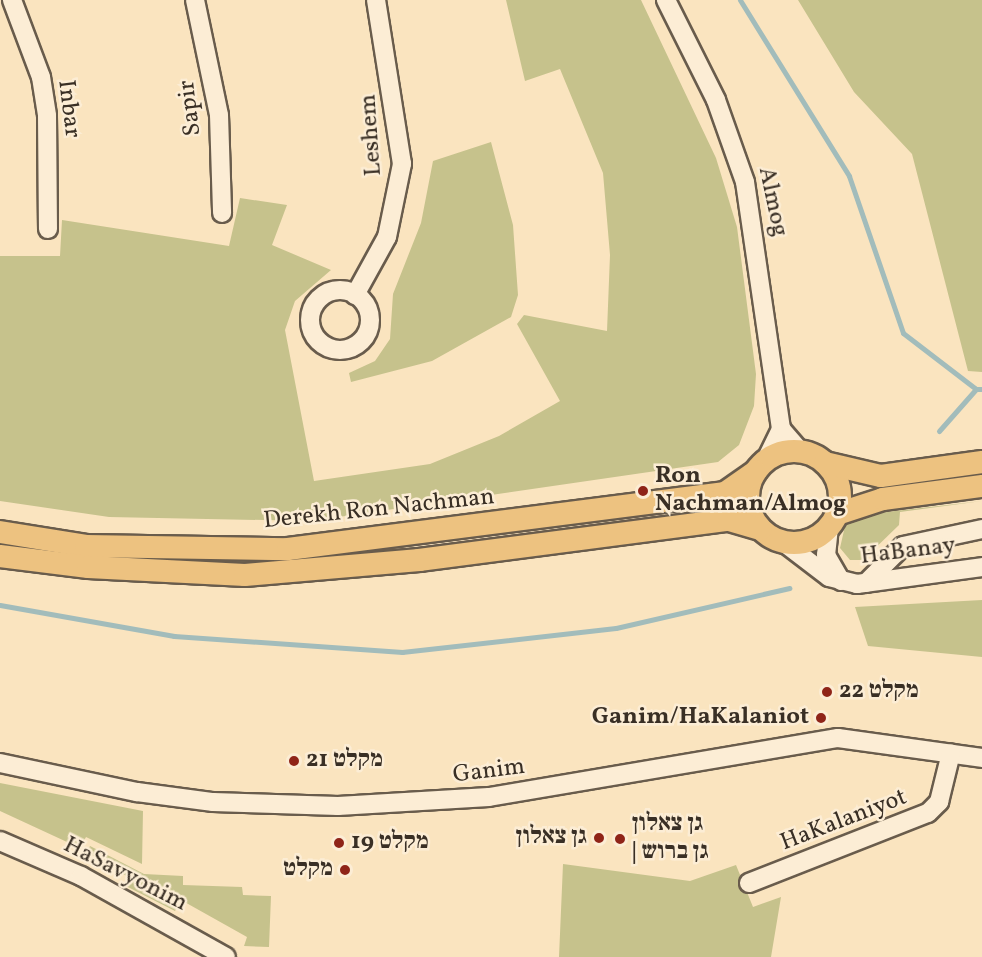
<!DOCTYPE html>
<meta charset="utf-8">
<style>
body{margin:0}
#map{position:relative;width:982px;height:957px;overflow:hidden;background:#fae4bf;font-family:Vollkorn,"Frank Ruhl Libre",serif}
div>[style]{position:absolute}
.green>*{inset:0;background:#c6c28c}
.stream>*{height:5px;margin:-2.5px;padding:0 2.5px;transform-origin:2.5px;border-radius:2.5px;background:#a2bcbb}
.roads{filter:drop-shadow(2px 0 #695c4c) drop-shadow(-2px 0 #695c4c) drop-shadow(0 2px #695c4c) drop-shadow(0 -2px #695c4c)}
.minor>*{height:18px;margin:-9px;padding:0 9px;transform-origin:9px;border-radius:9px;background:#fcedd5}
.minor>.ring{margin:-9px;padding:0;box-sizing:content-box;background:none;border:18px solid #fcedd5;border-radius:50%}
.major>*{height:22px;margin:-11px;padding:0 11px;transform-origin:11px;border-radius:11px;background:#edc280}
.major>.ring{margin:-11px;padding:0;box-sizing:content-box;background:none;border:22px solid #edc280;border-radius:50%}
.dots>*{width:16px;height:16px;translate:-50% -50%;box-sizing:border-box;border:3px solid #fcedd5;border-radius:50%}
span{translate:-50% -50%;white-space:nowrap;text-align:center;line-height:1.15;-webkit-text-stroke:5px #fcedd5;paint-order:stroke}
.street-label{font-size:24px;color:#392f25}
.poi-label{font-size:24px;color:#392f25;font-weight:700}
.left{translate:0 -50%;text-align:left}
.right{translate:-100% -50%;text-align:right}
</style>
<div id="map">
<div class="green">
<div style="clip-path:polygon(506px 0,641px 0,716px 158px,737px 227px,756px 374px,754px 406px,739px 445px,718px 462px,311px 521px,109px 517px,0 501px,0 256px,60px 256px,62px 220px,229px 246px,240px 198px,287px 205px,272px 245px,331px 270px,295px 301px,285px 330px,314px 481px,430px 464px,499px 436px,560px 401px,517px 324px,524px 315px,607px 331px,610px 255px,603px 173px,560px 69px,525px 81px)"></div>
<div style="clip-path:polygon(798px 0,982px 0,982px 372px,968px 371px,912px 154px,854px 92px)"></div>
<div style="clip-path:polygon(491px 142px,513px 225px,518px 295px,511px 317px,432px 361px,351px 382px,349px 373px,375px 361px,390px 339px,393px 294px,421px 223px,433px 161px)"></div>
<div style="clip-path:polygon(982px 501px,900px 512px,899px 525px,863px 560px,850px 560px,840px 548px,845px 526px,860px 515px)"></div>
<div style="clip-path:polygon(982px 600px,982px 657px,868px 646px,855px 607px)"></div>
<div style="clip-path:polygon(0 783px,143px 811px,142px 864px,86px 837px,80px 848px,0 811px)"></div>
<div style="clip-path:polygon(90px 846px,144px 874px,183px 876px,183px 885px,242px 887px,243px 895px,271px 896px,269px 947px,244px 946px,247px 937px,181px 900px,175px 911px,124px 885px,128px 877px,87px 852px)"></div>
<div style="clip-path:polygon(563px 864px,690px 881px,736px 865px,753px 907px,781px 897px,771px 957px,559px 957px)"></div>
</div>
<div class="stream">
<div style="left:740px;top:0;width:207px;rotate:58.2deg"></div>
<div style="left:849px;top:176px;width:166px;rotate:71deg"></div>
<div style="left:903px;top:333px;width:92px;rotate:37.5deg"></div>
<div style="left:939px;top:431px;width:56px;rotate:-48.6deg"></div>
<div style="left:976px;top:389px;width:6px"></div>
<div style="left:0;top:605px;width:177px;rotate:10.1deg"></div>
<div style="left:174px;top:636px;width:229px;rotate:4deg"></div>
<div style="left:402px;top:652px;width:215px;rotate:-6.4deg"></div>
<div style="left:616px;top:628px;width:178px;rotate:-13deg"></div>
</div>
<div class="roads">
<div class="minor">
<div style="left:12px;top:0;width:82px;rotate:69.4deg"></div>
<div style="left:41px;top:77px;width:39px;rotate:81deg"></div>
<div style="left:47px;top:116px;width:113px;rotate:89.5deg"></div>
<div style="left:195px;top:0;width:117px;rotate:78.2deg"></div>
<div style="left:219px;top:115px;width:98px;rotate:88.2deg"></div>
<div style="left:666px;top:0;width:112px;rotate:63.4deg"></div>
<div style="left:716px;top:100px;width:87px;rotate:70.5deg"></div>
<div style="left:745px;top:182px;width:250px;rotate:81.7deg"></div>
<div style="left:781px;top:429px;width:30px;rotate:49deg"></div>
<div class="ring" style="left:310px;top:290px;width:42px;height:42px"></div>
<div style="left:355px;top:295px;width:66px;rotate:-61.1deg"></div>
<div style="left:387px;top:237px;width:75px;rotate:-78.4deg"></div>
<div style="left:402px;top:164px;width:166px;rotate:-99deg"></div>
<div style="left:765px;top:462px;width:37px;rotate:-64deg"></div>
<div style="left:829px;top:527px;width:28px;rotate:96deg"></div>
<div style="left:826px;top:555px;width:30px;rotate:60deg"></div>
<div style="left:782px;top:541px;width:59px;rotate:37.5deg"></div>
<div style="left:829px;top:577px;width:29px;rotate:14deg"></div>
<div style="left:857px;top:584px;width:126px;rotate:-7.7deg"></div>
<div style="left:866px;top:583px;width:52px;rotate:-45deg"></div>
<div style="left:903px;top:546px;width:81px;rotate:-12.1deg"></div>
<div style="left:0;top:763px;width:140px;rotate:12deg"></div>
<div style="left:137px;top:792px;width:77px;rotate:7.5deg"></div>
<div style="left:213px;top:802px;width:125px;rotate:1.8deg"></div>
<div style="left:338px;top:806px;width:151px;rotate:-3.4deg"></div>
<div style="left:489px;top:797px;width:354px;rotate:-9.6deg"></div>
<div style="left:838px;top:738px;width:145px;rotate:7.9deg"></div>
<div style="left:0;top:841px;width:88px;rotate:23.4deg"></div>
<div style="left:81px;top:876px;width:166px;rotate:29.2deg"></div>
<div style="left:749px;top:883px;width:192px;rotate:-21.4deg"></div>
<div style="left:928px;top:813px;width:16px;rotate:-45deg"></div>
<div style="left:939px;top:802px;width:50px;rotate:-76.2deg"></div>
</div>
<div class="major">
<div class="ring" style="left:748px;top:451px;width:70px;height:70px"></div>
<div style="left:825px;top:463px;width:57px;rotate:13.1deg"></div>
<div style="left:881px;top:476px;width:102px;rotate:-7.9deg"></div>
<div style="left:837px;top:514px;width:48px;rotate:-18.1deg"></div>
<div style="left:883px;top:499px;width:100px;rotate:-7.5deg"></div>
<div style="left:0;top:532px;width:87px;rotate:9.2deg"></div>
<div style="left:86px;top:546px;width:202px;rotate:0.9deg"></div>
<div style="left:288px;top:549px;width:441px;rotate:-7.3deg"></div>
<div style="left:725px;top:493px;width:37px;rotate:-35deg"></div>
<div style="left:0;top:556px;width:89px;rotate:7.1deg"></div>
<div style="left:88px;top:567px;width:157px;rotate:2.9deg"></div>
<div style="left:245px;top:575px;width:175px;rotate:-4.9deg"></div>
<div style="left:419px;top:560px;width:313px;rotate:-7.4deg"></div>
<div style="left:729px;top:520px;width:33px;rotate:16deg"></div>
</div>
</div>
<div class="dots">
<div style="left:643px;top:491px;background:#8f2418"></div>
<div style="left:827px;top:692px;background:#8f2418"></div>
<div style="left:821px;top:718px;background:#8f2418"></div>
<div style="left:294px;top:761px;background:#8f2418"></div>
<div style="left:599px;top:838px;background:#8f2418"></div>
<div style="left:620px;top:839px;background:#8f2418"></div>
<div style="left:339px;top:843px;background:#8f2418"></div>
<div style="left:345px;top:870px;background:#8f2418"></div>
</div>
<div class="street-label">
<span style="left:191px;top:108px;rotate:-97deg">Sapir</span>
<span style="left:68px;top:109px;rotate:83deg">Inbar</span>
<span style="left:372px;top:135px;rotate:-94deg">Leshem</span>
<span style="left:772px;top:202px;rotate:78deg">Almog</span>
<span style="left:379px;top:510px;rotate:-6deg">Derekh Ron Nachman</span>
<span style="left:908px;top:552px;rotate:-7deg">HaBanay</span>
<span style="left:489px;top:772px;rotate:-7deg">Ganim</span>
<span style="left:844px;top:821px;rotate:-21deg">HaKalaniyot</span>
<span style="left:125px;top:875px;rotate:27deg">HaSavyonim</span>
</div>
<div class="poi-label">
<span class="left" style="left:655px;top:491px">Ron<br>Nachman/Almog</span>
<span class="left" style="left:839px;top:692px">מקלט 22</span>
<span class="right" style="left:809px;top:718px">Ganim/HaKalaniot</span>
<span class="left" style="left:306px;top:761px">מקלט 21</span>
<span class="left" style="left:632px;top:839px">גן צאלון<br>| גן ברוש</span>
<span class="right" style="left:587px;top:838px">גן צאלון</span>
<span class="left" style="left:351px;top:843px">מקלט 19</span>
<span class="right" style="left:333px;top:870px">מקלט</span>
</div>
</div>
